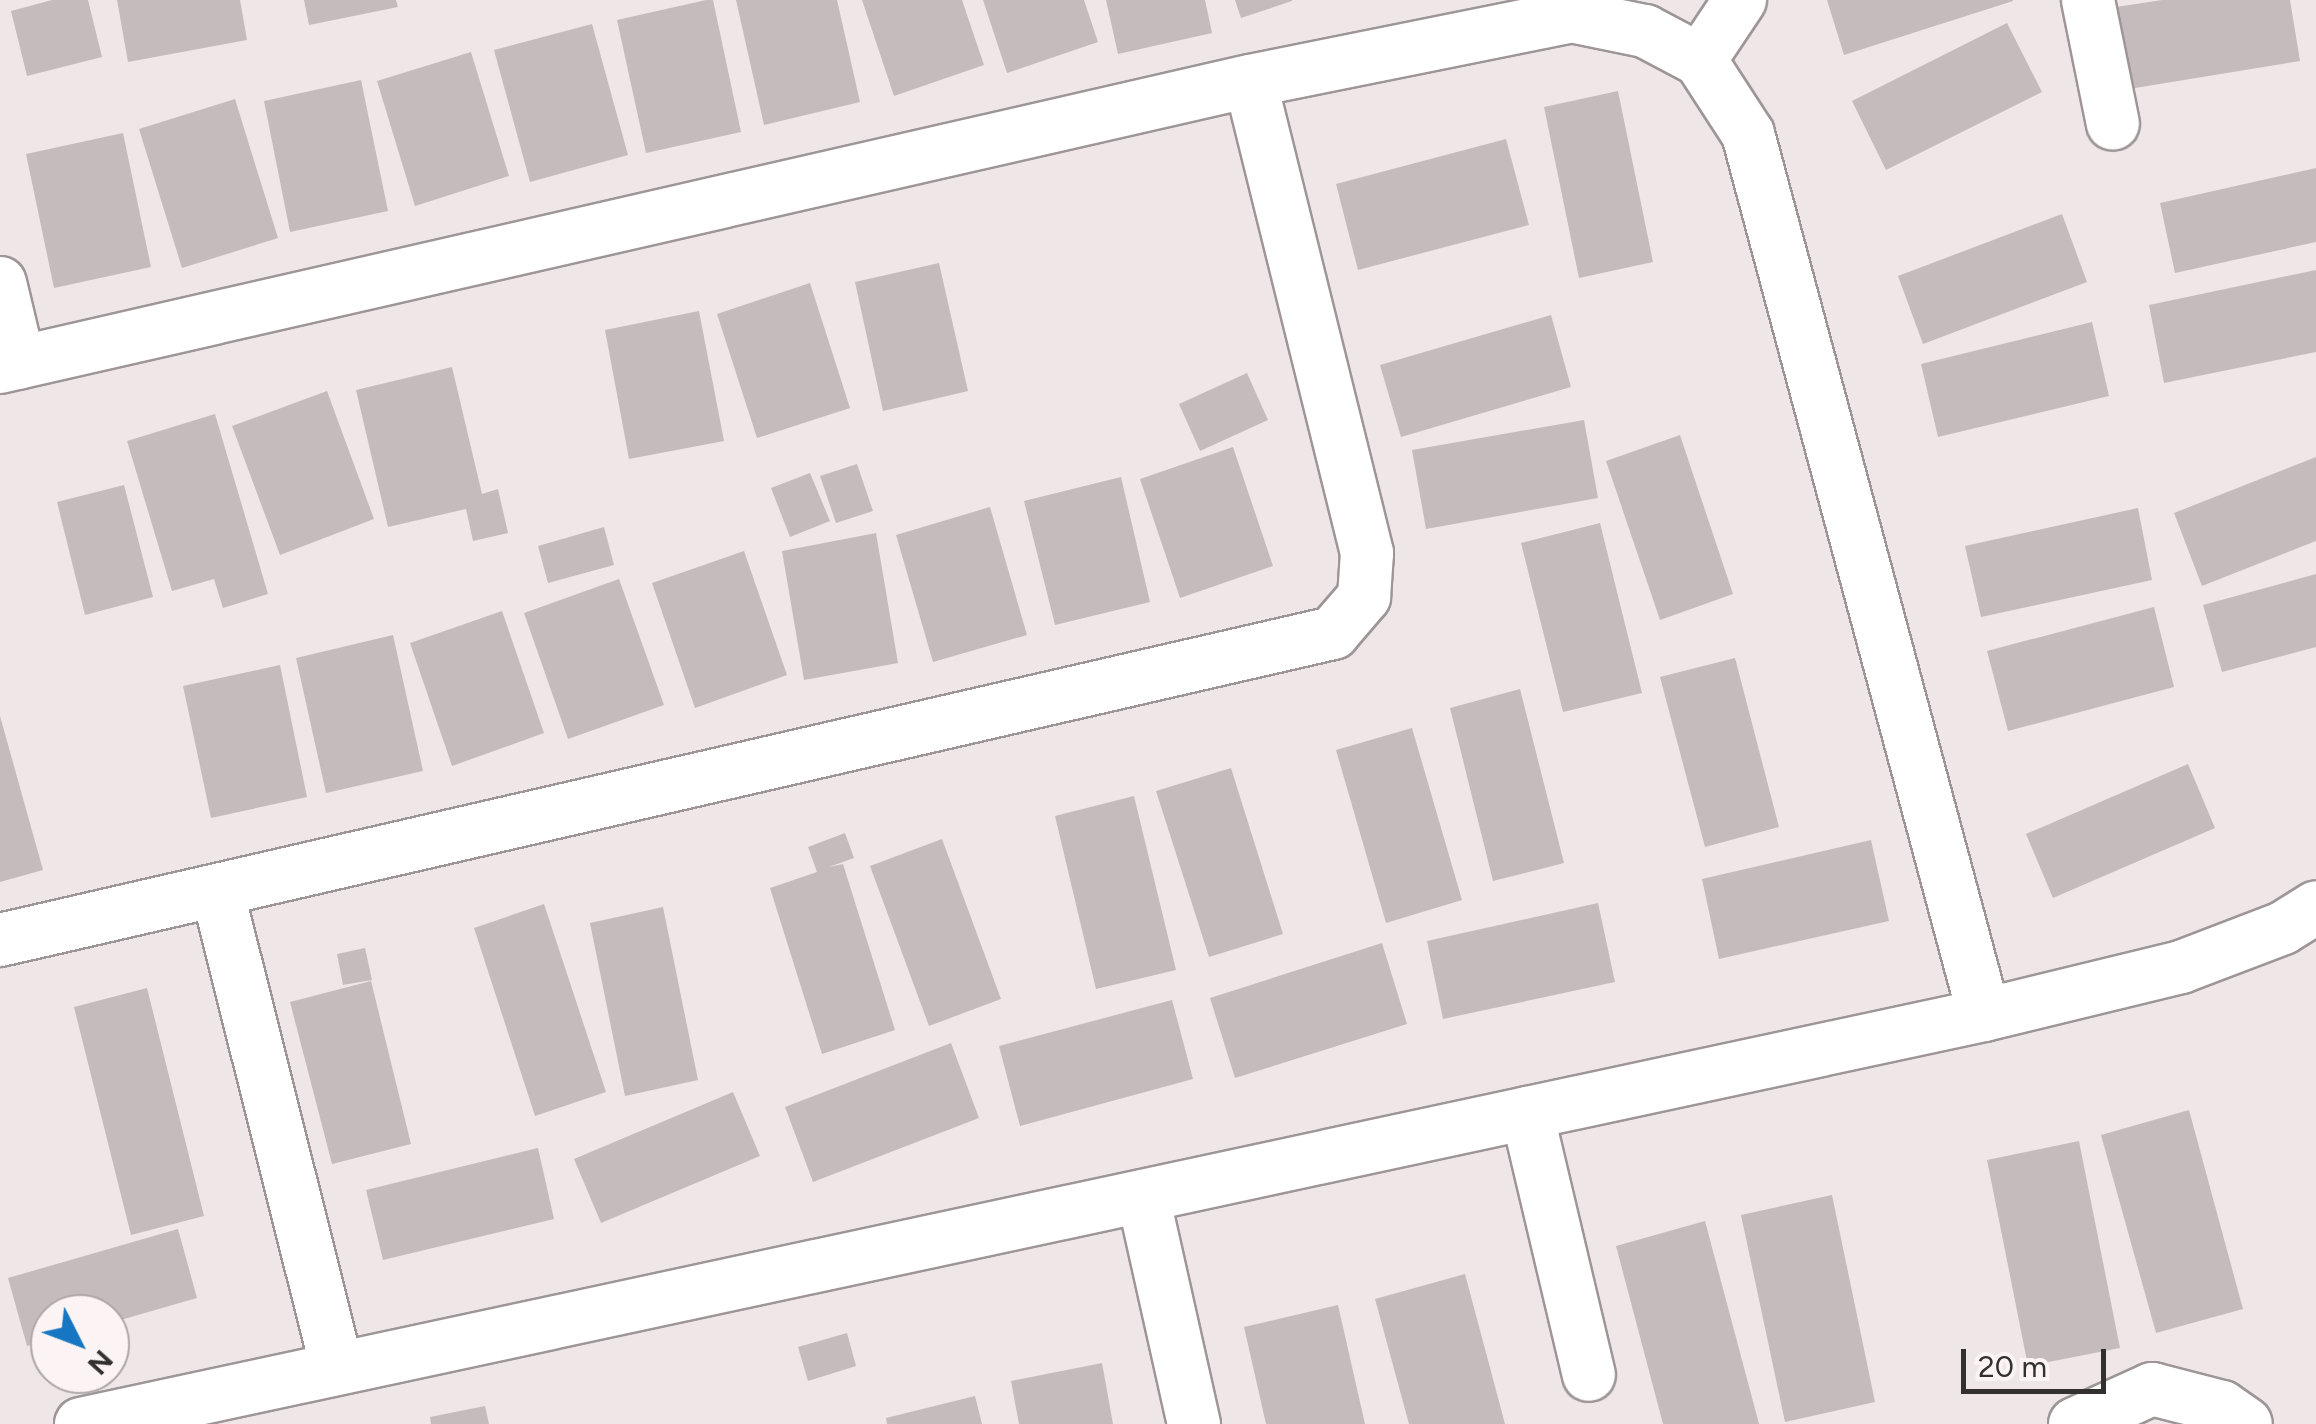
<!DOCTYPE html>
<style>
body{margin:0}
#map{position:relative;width:2316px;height:1424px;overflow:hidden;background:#efe6e7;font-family:Figtree,sans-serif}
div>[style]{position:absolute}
.building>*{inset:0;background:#c4bcbc}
.roads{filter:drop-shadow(2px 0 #9e9696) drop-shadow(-2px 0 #9e9696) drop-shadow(0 2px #9e9696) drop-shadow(0 -2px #9e9696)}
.minor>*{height:52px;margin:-26px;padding:0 26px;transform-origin:26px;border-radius:26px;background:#fff}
span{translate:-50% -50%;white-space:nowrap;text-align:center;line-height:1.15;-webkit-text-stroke:8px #fcf4f4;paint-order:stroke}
.north{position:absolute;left:30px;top:1294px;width:100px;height:100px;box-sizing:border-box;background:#fcf4f4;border:2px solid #aca6a6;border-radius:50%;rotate:132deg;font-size:28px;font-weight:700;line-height:40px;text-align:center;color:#333030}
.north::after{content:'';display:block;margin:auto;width:35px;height:45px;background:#1676c2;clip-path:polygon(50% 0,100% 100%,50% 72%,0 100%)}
.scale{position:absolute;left:1961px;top:1349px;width:145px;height:45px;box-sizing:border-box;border:5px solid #333030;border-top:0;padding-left:12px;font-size:30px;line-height:35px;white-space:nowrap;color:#333030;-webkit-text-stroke:8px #fcf4f4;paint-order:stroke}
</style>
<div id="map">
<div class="building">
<div style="clip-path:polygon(52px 0,88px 0,102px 57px,27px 76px,11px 11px)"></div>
<div style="clip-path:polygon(117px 0,240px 0,247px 40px,128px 62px)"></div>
<div style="clip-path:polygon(304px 0,396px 0,398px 7px,309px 25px)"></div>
<div style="clip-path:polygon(706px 0,713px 0,741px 132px,646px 153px,617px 20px)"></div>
<div style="clip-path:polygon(736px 0,837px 0,860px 102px,764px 125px)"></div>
<div style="clip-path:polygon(862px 0,962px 0,984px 65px,894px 96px)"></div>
<div style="clip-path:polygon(983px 0,1084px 0,1098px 42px,1007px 73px)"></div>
<div style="clip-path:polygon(1106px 0,1205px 0,1212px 33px,1118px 54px)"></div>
<div style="clip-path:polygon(1235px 0,1292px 0,1292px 1px,1241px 18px)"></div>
<div style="clip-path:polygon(1827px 0,2013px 0,2013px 1px,1844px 55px)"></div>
<div style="clip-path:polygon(2162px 0,2290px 0,2300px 61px,2129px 89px,2116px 7px)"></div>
<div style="clip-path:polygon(2007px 23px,2042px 92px,1886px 170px,1852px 101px)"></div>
<div style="clip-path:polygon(592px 24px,628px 155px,530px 182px,494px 50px)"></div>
<div style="clip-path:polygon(471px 52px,509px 176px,415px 206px,377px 81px)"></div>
<div style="clip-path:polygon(361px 80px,388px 211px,290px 232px,264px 101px)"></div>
<div style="clip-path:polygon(1618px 91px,1653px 262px,1579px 278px,1544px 107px)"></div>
<div style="clip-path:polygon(235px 99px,278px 238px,182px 268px,139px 129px)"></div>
<div style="clip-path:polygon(123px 133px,151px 267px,54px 288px,26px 154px)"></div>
<div style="clip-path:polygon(1506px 139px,1529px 225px,1358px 270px,1336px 184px)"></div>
<div style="clip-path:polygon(2316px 168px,2316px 242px,2175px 273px,2160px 203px)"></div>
<div style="clip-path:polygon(2062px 214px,2087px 282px,1923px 344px,1898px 276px)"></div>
<div style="clip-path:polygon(939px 263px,968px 391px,883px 411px,855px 282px)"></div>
<div style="clip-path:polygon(2316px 270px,2316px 352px,2164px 383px,2149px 305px)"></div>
<div style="clip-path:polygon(810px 283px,850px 408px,757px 438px,717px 314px)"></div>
<div style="clip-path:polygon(699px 311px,724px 441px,629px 459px,605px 330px)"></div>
<div style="clip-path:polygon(1551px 315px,1571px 387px,1401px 437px,1380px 365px)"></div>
<div style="clip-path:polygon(2092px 322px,2109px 396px,1938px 437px,1921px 364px)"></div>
<div style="clip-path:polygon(452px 367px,482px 494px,498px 489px,508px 533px,473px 541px,466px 509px,388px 527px,356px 390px)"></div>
<div style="clip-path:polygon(1247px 373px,1268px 420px,1200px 451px,1179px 404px)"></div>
<div style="clip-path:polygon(327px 391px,374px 519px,280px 555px,232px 426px)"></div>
<div style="clip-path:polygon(215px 414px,268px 594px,223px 608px,214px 579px,172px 591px,127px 441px)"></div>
<div style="clip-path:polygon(1584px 420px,1598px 498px,1426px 529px,1412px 450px)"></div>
<div style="clip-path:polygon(1680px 435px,1733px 594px,1660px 620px,1606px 461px)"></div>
<div style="clip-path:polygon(1233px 447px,1273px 566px,1180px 598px,1140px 479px)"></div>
<div style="clip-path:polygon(2316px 457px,2316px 541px,2202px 586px,2174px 513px)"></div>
<div style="clip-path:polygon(857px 464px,873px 511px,836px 523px,820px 476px)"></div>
<div style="clip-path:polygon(810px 473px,830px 521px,790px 537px,771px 488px)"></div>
<div style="clip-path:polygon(1121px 477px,1150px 602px,1055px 625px,1024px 501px)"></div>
<div style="clip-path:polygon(124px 485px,153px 597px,85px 615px,57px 502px)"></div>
<div style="clip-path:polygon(990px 507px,1027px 635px,933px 662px,896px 535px)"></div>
<div style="clip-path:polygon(2138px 508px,2152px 580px,1981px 617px,1965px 546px)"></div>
<div style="clip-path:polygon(1600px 523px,1642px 693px,1563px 712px,1521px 543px)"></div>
<div style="clip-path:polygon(604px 527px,614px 565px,548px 583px,538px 546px)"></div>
<div style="clip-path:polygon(876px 533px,898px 663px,804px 680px,782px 551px)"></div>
<div style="clip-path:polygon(744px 551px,787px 675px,695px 708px,652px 583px)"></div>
<div style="clip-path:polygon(2316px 574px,2316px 647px,2222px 672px,2203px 605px)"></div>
<div style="clip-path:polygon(619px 579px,664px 705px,568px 739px,524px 613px)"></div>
<div style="clip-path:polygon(2154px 607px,2174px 687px,2008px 731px,1987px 651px)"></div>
<div style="clip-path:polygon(502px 611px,544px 733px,452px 766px,410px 643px)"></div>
<div style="clip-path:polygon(393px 635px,423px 771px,326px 793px,296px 658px)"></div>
<div style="clip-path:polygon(1735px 658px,1779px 827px,1705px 847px,1660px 677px)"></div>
<div style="clip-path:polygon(280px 665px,307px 797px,211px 818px,183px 686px)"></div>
<div style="clip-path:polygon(1520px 689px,1564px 863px,1493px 881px,1450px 708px)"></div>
<div style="clip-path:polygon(0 716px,43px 870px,0 882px)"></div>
<div style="clip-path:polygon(1412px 728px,1462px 900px,1386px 923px,1336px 750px)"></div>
<div style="clip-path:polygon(2188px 764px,2215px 828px,2053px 898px,2026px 834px)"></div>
<div style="clip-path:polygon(1231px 768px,1283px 934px,1209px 957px,1156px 791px)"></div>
<div style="clip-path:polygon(1134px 796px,1176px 970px,1096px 989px,1055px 816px)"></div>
<div style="clip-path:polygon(845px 833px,854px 858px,829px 867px,843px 864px,895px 1030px,822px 1054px,770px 888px,817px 872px,808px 847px)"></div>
<div style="clip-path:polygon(942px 839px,1001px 999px,929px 1026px,870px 866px)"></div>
<div style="clip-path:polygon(1871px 840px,1889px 921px,1719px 959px,1702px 879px)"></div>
<div style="clip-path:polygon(1598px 903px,1615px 982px,1443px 1019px,1427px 941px)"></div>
<div style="clip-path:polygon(544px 904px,606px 1092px,535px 1116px,474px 928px)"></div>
<div style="clip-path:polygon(663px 907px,698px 1080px,625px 1096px,590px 923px)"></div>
<div style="clip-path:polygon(1382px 943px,1407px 1024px,1235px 1078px,1210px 998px)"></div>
<div style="clip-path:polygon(365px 948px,372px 980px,343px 985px,337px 954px)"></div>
<div style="clip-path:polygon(371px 981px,411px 1144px,332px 1164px,290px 1002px)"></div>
<div style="clip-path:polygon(147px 988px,204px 1216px,131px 1235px,74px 1007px)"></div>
<div style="clip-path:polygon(1172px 1000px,1193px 1079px,1020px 1126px,999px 1046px)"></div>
<div style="clip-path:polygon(951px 1043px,979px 1118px,813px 1182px,785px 1107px)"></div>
<div style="clip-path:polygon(733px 1092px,760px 1156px,601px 1223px,574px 1159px)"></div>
<div style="clip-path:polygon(2189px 1110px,2243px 1309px,2156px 1333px,2101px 1135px)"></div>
<div style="clip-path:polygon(2079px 1141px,2120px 1348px,2028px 1366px,1987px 1160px)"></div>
<div style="clip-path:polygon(538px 1148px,554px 1219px,383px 1260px,366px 1190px)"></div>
<div style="clip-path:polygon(1832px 1195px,1875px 1402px,1785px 1422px,1741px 1215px)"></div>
<div style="clip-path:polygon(1705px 1221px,1759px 1424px,1663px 1424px,1616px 1246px)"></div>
<div style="clip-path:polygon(178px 1229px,197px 1298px,110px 1323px,110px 1314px,50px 1314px,50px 1340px,27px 1346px,8px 1278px)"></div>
<div style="clip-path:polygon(1465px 1274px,1505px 1424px,1409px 1424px,1375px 1299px)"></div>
<div style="clip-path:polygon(1338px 1305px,1365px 1424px,1266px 1424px,1244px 1327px)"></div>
<div style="clip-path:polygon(847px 1333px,856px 1366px,808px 1381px,798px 1347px)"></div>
<div style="clip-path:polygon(1102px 1363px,1113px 1424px,1019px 1424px,1011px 1381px)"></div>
<div style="clip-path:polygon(975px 1396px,982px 1424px,887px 1424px,886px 1418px)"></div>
<div style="clip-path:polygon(485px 1406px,489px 1424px,431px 1424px,430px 1417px)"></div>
</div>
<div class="roads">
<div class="minor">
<div style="left:2088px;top:0;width:126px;rotate:78.6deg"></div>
<div style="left:1700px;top:60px;width:72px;rotate:-56.3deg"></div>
<div style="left:0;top:283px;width:82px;rotate:76.6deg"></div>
<div style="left:0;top:367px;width:1282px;rotate:-12.89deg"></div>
<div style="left:1250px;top:81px;width:328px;rotate:-11.4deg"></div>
<div style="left:1571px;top:16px;width:76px;rotate:11.5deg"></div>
<div style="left:1645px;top:31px;width:62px;rotate:27.8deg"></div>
<div style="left:1700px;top:60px;width:88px;rotate:57deg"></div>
<div style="left:1748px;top:134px;width:912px;rotate:75deg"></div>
<div style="left:217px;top:890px;width:493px;rotate:75.9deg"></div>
<div style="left:0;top:940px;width:1368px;rotate:-12.97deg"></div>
<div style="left:1333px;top:633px;width:48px;rotate:-49.3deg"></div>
<div style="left:1364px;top:597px;width:44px;rotate:-86.1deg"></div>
<div style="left:1367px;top:553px;width:486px;rotate:-103.9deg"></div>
<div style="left:1527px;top:1113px;width:269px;rotate:76.7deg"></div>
<div style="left:1143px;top:1196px;width:234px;rotate:77.4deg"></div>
<div style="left:81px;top:1424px;width:1946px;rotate:-12.13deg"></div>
<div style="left:1984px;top:1015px;width:203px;rotate:-13.7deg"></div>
<div style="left:2181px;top:967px;width:109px;rotate:-20.9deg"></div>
<div style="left:2283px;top:928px;width:39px;rotate:-32deg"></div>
<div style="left:2075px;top:1424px;width:85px;rotate:-24.4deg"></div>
<div style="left:2152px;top:1389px;width:72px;rotate:14.4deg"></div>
<div style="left:2222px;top:1407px;width:29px;rotate:35deg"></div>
</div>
</div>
<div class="north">N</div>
<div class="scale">20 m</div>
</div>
